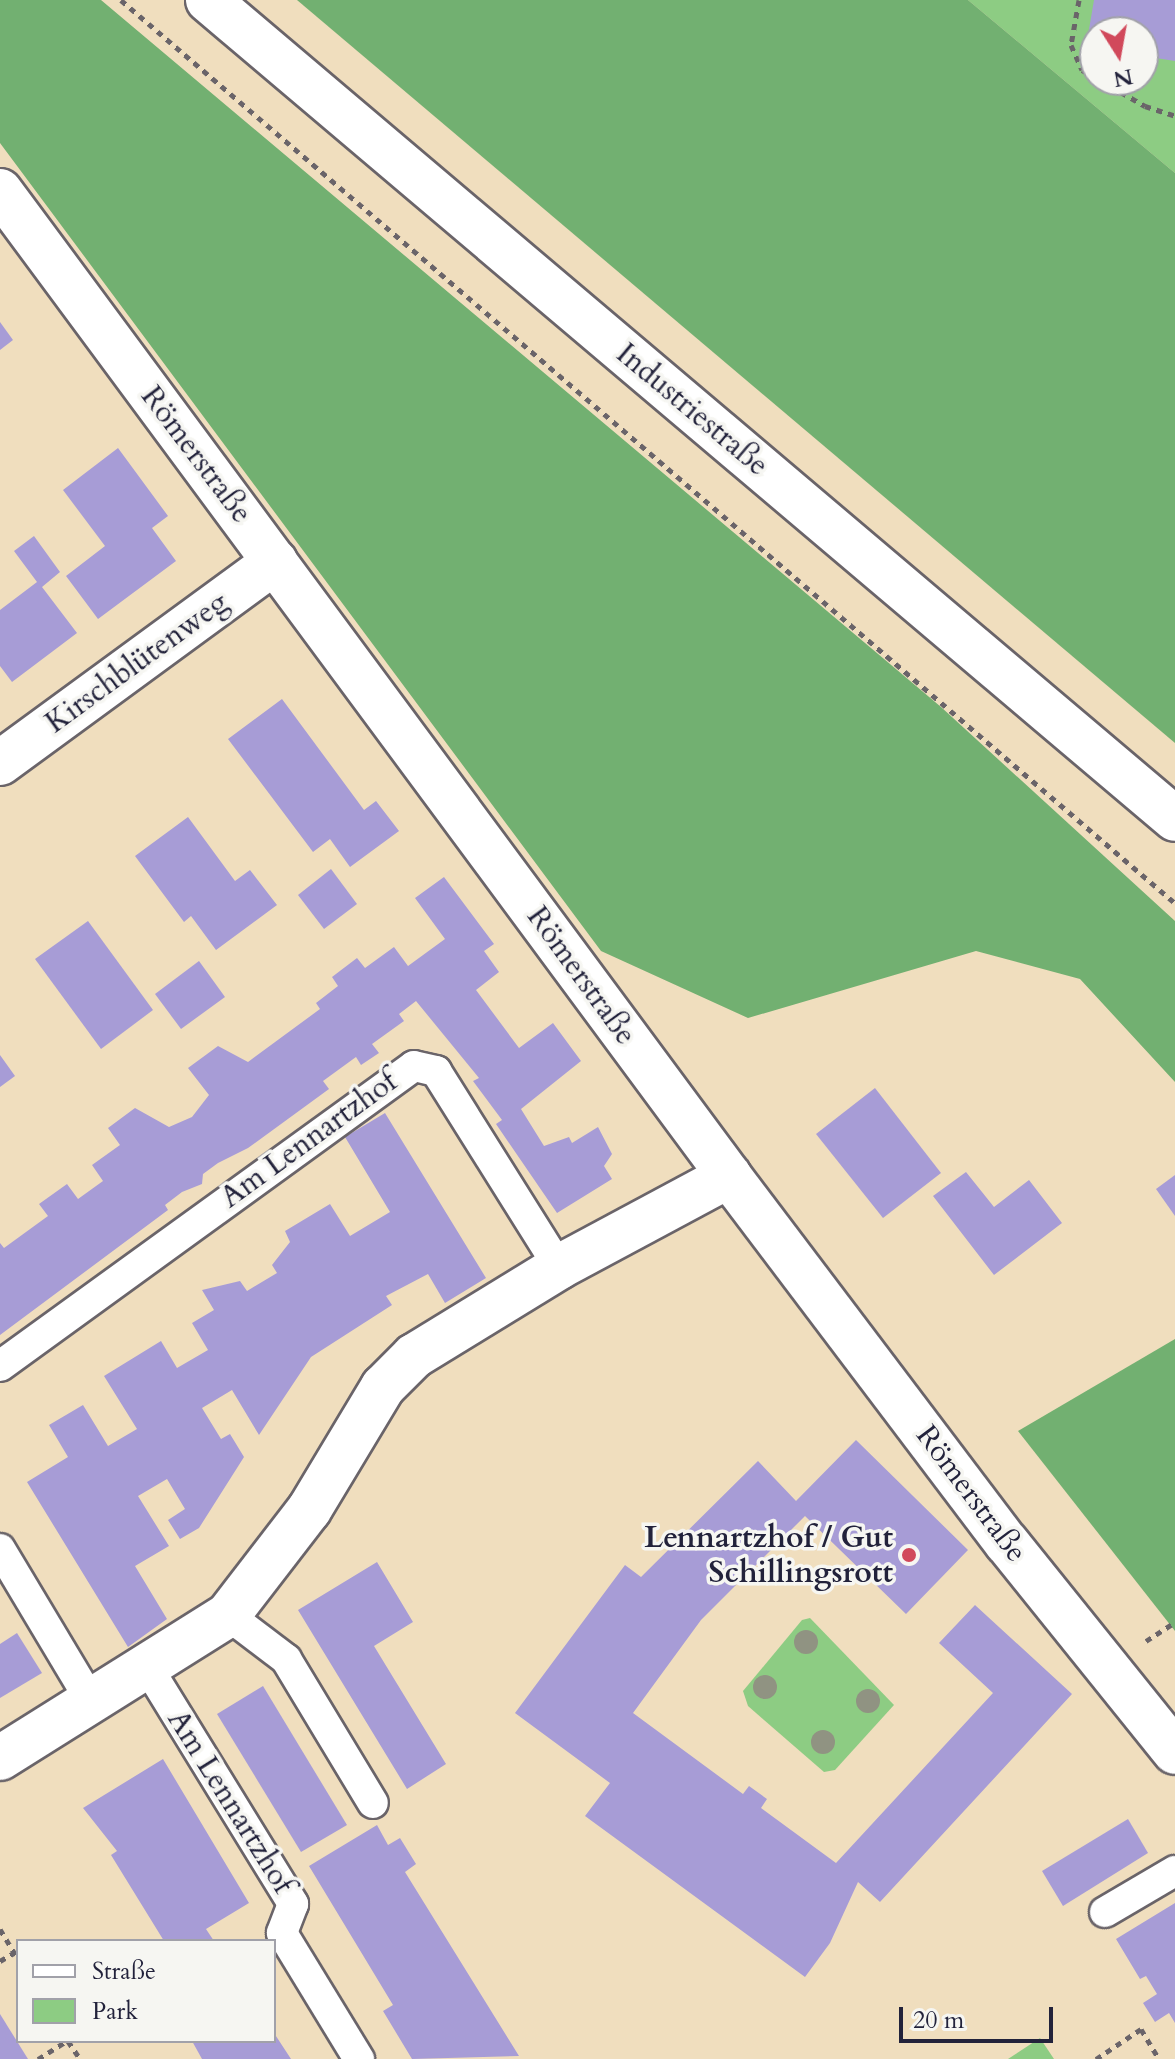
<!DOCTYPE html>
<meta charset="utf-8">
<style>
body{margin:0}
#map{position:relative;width:1175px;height:2059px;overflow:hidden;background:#f0debe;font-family:Cardo,serif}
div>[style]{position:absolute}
.green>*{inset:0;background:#8dcc83}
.forest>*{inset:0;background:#72b071}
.building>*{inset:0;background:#a79cd6}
.path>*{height:5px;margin-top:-2.5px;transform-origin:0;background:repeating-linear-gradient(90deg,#6a6469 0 6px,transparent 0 12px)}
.roads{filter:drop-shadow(2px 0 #6a6469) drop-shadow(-2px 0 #6a6469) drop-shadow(0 2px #6a6469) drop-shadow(0 -2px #6a6469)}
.service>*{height:30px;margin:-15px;padding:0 15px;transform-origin:15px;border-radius:15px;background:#fff}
.minor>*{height:44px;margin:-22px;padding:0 22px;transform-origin:22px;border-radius:22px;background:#fff}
.secondary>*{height:44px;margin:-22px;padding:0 22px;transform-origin:22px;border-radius:22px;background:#fff}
.trees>*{width:24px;height:24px;margin:-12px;border-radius:50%;background:#909382}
.dots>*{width:22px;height:22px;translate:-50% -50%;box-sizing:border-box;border:4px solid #f6f6f2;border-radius:50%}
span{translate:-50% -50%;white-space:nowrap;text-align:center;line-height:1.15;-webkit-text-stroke:7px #f6f6f2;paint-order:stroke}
.street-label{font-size:30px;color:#22223b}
.poi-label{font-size:30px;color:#22223b;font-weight:700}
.right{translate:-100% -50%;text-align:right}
.legend{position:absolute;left:16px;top:1939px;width:260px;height:104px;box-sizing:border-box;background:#f6f6f2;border:2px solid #a1a1a9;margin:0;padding:10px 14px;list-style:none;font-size:24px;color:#22223b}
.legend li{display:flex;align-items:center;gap:16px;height:40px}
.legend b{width:40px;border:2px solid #a1a1a9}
.north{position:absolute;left:1079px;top:16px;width:80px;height:80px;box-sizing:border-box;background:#f6f6f2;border:2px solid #a1a1a9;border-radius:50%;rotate:169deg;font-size:22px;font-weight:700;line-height:32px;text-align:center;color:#22223b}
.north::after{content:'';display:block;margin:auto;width:28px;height:36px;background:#d1495b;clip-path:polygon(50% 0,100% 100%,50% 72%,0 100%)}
.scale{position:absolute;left:899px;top:2007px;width:154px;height:36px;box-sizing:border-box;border:4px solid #22223b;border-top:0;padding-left:10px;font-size:24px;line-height:28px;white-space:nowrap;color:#22223b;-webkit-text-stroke:6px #f6f6f2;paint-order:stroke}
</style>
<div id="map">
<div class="green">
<div style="clip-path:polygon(evenodd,968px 0,1175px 0,1175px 173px,968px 0,1095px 32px,1143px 32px,1143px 80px,1095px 80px,1095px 32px)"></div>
<div style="clip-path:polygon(810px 1618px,894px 1705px,835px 1770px,824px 1772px,748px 1706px,743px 1691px,802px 1620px)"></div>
<div style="clip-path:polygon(1040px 2038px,1054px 2059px,1008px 2059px)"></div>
</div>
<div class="forest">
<div style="clip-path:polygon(0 0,101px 0,941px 707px,1175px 921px,1175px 1082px,1080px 979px,976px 951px,748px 1018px,601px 951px,0 143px)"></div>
<div style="clip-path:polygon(297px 0,968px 0,1175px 173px,1175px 743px)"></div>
<div style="clip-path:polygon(1175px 1339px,1175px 1631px,1018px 1431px)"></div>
</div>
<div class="building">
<div style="clip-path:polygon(1094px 0,1175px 0,1175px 61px,1143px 56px,1143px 32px,1095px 32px,1095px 48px,1086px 47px)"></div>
<div style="clip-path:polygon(0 322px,13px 340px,0 350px)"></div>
<div style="clip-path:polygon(118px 448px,168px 516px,152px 528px,176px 561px,98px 619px,66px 576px,105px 546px,63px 490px)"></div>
<div style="clip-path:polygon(34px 536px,60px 572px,42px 587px,77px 633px,12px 682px,0 666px,0 610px,37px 582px,14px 551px)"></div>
<div style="clip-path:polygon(282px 699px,364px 810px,376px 801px,399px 831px,350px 867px,330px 839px,313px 852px,228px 739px)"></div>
<div style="clip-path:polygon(188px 817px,235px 881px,250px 870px,277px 905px,216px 950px,191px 916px,184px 922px,135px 856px)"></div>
<div style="clip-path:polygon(331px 869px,357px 904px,324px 929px,298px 895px)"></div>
<div style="clip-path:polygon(444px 877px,494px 944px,484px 951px,499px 972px,476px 990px,519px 1048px,553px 1023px,581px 1061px,521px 1109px,544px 1146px,569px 1137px,572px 1143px,598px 1127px,612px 1154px,604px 1166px,612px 1179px,557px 1213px,496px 1124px,502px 1120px,473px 1081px,479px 1078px,416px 1001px,399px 1014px,404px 1021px,372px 1044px,379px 1053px,361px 1065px,356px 1057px,323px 1081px,329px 1089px,248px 1148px,218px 1163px,203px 1174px,202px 1184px,182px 1192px,165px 1205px,168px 1210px,0 1335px,0 1243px,4px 1248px,48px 1216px,39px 1204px,67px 1184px,78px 1199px,103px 1181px,92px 1165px,120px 1145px,108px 1128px,135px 1108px,169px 1127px,192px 1117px,209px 1095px,188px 1068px,218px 1046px,248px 1062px,320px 1009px,316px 1003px,338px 986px,332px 977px,357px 958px,365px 968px,394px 947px,408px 966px,445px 939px,415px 898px)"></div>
<div style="clip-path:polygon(88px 921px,153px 1010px,101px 1049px,35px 959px)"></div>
<div style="clip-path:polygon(199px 961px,225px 997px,181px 1029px,155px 994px)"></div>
<div style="clip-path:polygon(0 1055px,15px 1076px,0 1087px)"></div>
<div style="clip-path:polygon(875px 1088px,941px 1173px,883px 1218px,816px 1134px)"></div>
<div style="clip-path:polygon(385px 1113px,486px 1278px,445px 1303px,428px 1274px,386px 1296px,392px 1305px,311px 1357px,259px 1435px,232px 1390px,202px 1408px,221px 1439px,230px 1434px,244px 1457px,199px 1528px,180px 1539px,168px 1520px,185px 1509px,167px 1479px,138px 1496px,169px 1546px,135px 1566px,167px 1619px,128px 1647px,27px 1482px,68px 1457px,49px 1425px,83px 1405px,108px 1446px,137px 1429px,104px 1376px,161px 1341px,177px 1368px,208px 1350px,192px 1323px,214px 1310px,202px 1290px,240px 1281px,247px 1291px,277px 1273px,272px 1265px,290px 1242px,285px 1231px,330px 1204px,350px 1236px,390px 1212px,345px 1137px)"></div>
<div style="clip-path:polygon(966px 1172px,994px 1207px,1029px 1180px,1062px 1223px,994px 1275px,933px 1196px)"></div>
<div style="clip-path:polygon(1175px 1175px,1175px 1216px,1156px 1189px)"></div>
<div style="clip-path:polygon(856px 1440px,968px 1550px,906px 1614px,805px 1516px,701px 1620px,633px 1713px,743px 1794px,749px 1786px,767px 1799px,761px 1808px,836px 1863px,993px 1693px,939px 1643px,975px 1605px,1072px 1694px,880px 1902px,858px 1882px,830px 1943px,805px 1977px,585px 1816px,610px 1783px,515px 1713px,625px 1565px,641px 1577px,758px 1461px,796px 1501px)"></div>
<div style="clip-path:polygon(377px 1562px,413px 1622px,374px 1646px,446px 1764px,407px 1789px,298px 1610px)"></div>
<div style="clip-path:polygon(17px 1633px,42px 1673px,0 1698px,0 1644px)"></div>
<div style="clip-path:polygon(263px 1686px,347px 1825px,301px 1852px,217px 1714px)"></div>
<div style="clip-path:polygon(163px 1759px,249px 1903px,206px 1929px,214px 1941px,164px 1941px,111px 1855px,117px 1851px,83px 1808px)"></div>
<div style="clip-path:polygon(1128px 1819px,1148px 1853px,1063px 1906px,1042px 1871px)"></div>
<div style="clip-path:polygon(377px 1825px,388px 1845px,400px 1838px,416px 1864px,405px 1872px,519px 2056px,412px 2059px,383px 2011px,393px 2005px,309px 1866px)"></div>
<div style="clip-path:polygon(1175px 1903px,1175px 2023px,1169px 2013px,1155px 2022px,1143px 2003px,1157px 1994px,1146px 1976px,1140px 1979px,1116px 1939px)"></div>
<div style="clip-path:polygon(0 2014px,28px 2059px,0 2059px)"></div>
<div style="clip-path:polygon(274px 2033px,291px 2059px,202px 2059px,192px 2041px,274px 2041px)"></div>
</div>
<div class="path">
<div style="left:121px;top:0;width:1388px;rotate:40.59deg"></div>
<div style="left:1079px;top:0;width:46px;rotate:100.1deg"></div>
<div style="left:1071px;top:45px;width:27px;rotate:66deg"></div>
<div style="left:1082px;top:70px;width:15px;rotate:28deg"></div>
<div style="left:1100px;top:80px;width:52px;rotate:30deg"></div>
<div style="left:1145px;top:106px;width:32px;rotate:18deg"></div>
<div style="left:1146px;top:1641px;width:35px;rotate:-33deg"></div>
<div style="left:0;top:1929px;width:35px;rotate:59deg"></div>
<div style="left:0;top:1961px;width:16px;rotate:-30deg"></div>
<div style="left:68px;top:2041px;width:22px;rotate:56deg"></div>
<div style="left:38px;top:2059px;width:34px;rotate:-32deg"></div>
<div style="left:1096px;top:2059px;width:54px;rotate:-33.7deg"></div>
<div style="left:1141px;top:2029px;width:35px;rotate:59deg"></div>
</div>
<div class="roads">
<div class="service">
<div style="left:0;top:1366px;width:511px;rotate:-35.93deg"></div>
<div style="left:414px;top:1066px;width:23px;rotate:13deg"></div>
<div style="left:436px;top:1071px;width:231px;rotate:57.9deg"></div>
<div style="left:0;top:1549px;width:179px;rotate:59.1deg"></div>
<div style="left:228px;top:1615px;width:73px;rotate:37.2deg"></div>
<div style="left:286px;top:1659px;width:168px;rotate:58.9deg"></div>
<div style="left:148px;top:1668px;width:277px;rotate:58.4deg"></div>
<div style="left:293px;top:1904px;width:31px;rotate:111deg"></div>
<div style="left:282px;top:1933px;width:148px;rotate:58.6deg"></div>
<div style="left:1105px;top:1912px;width:81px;rotate:-30.4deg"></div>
</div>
<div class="minor">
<div style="left:0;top:191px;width:1225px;rotate:53.49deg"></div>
<div style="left:729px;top:1176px;width:460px;rotate:52.9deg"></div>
<div style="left:1007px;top:1543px;width:268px;rotate:51.2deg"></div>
<div style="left:0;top:763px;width:341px;rotate:-36.2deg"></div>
<div style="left:0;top:1758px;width:269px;rotate:-32.1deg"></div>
<div style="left:228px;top:1615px;width:133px;rotate:-52.4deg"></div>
<div style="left:309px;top:1510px;width:144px;rotate:-59deg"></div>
<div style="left:383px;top:1387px;width:44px;rotate:-45deg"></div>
<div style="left:414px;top:1356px;width:170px;rotate:-31.5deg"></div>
<div style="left:559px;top:1267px;width:193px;rotate:-28.2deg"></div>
</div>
<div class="secondary">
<div style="left:208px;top:0;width:1267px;rotate:40.26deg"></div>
</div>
</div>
<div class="trees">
<div style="left:806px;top:1642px"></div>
<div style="left:765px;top:1687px"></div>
<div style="left:868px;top:1701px"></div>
<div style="left:823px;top:1742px"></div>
</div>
<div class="dots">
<div style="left:909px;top:1555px;background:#d1495b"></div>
</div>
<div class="street-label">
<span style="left:692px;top:410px;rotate:40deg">Industriestraße</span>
<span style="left:196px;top:455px;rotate:53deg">Römerstraße</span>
<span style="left:137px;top:663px;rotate:-36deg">Kirschblütenweg</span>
<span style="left:581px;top:976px;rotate:54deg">Römerstraße</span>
<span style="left:309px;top:1140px;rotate:-36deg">Am Lennartzhof</span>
<span style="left:971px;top:1494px;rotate:53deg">Römerstraße</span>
<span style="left:230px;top:1802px;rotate:58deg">Am Lennartzhof</span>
</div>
<div class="poi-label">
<span class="right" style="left:893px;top:1555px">Lennartzhof / Gut<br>Schillingsrott</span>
</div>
<ul class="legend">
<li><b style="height:10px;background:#fff"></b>Straße</li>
<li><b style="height:22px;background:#8dcc83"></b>Park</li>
</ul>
<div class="north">N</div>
<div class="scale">20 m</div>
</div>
